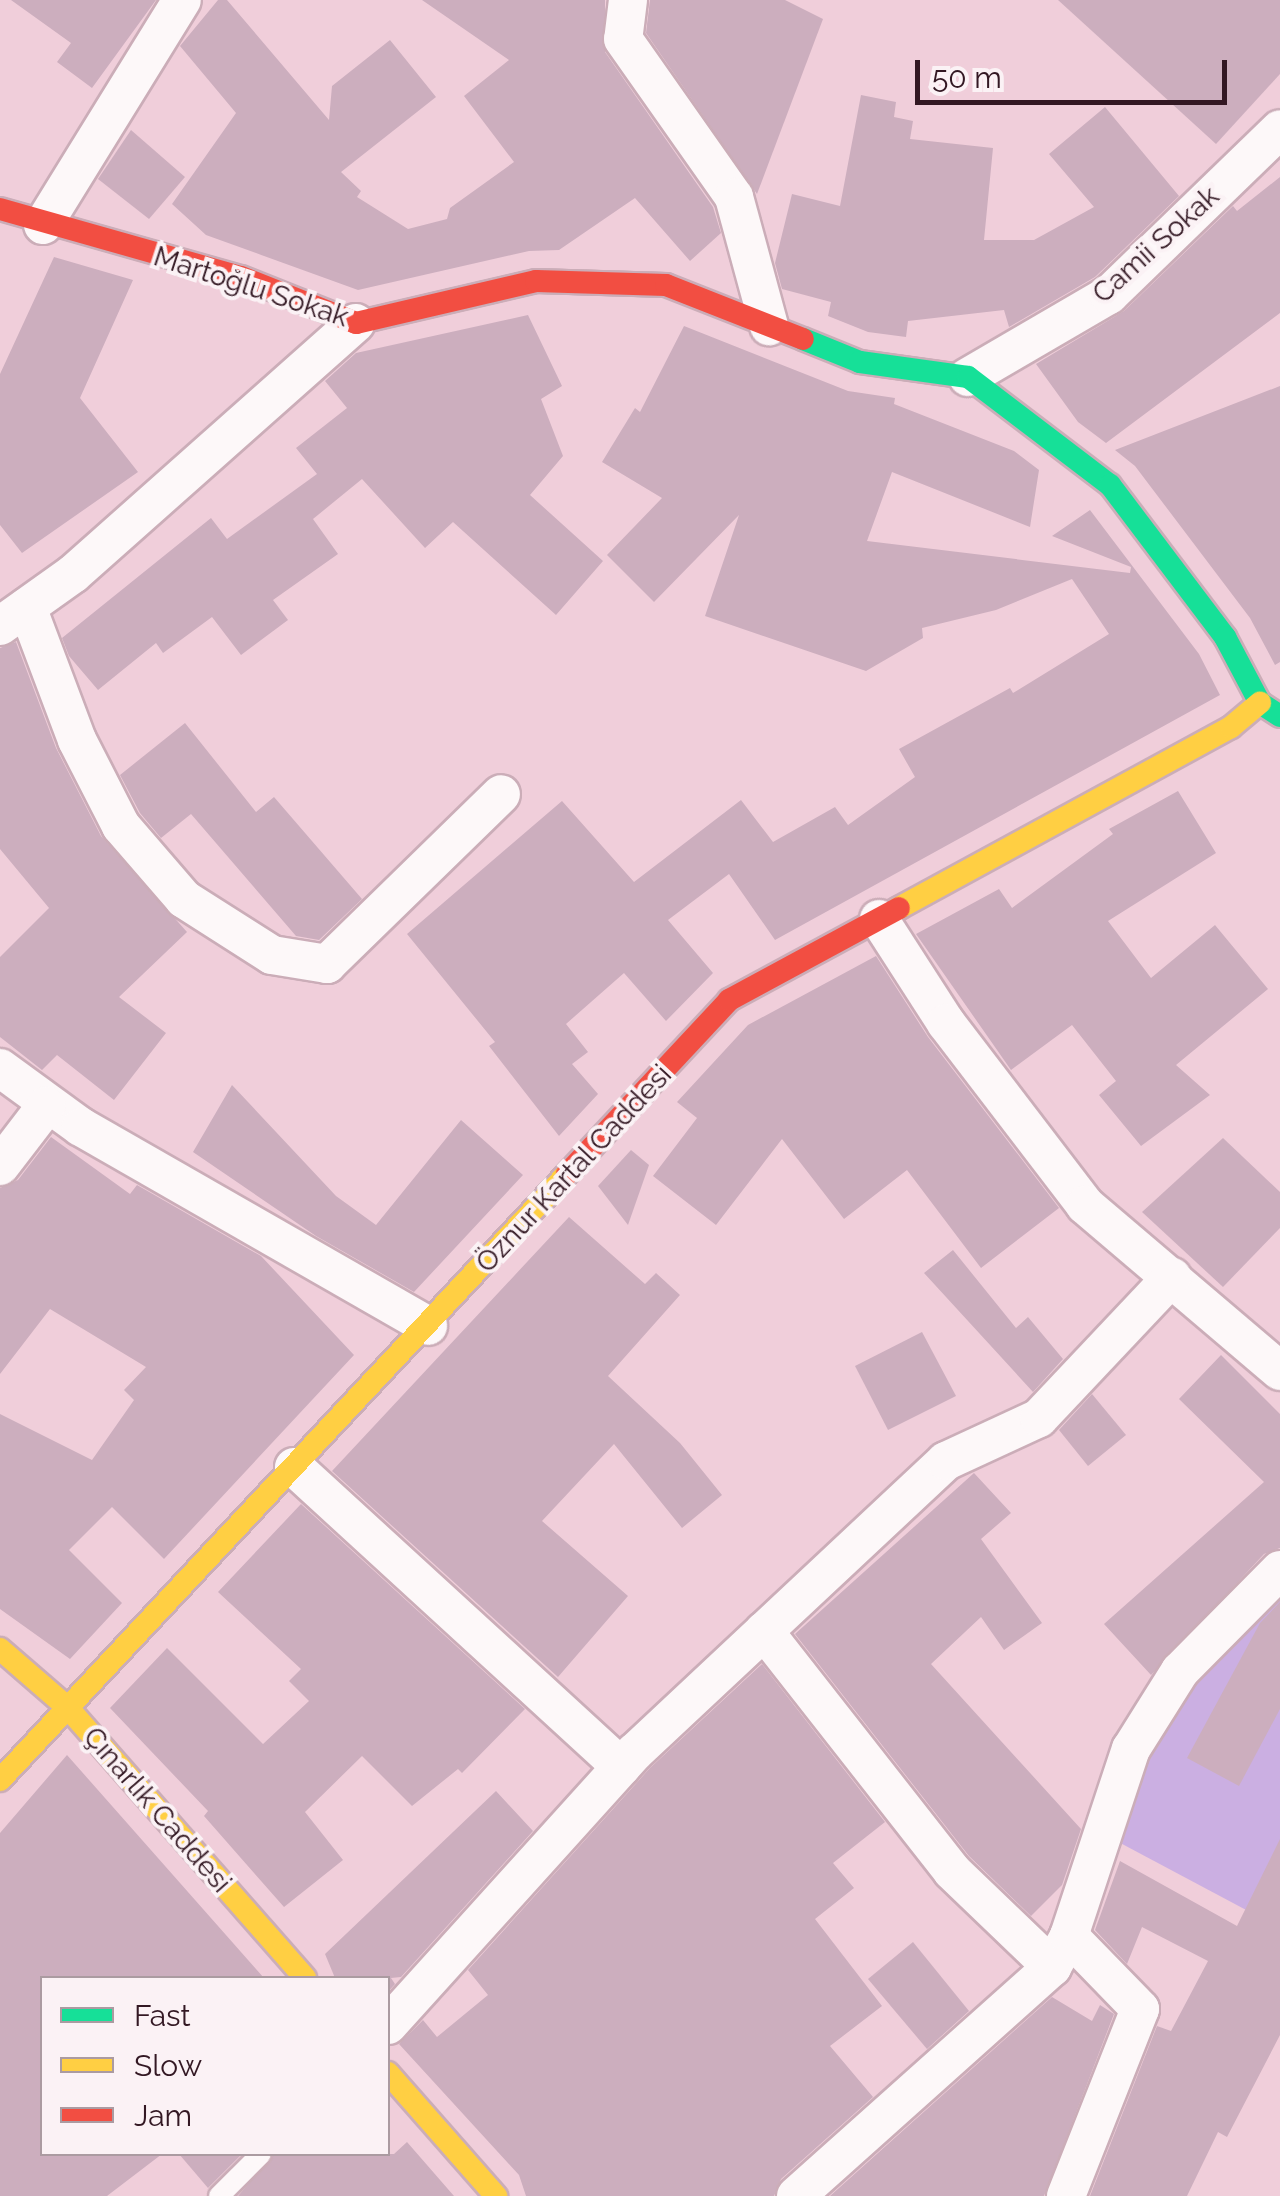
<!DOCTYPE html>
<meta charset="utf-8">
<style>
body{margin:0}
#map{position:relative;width:1280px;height:2196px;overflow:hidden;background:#f0ceda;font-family:Raleway,sans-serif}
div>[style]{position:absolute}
.green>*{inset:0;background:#cbafe2}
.building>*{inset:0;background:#ccaebe}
.roads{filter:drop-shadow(2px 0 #cbadb8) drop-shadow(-2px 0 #cbadb8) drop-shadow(0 2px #cbadb8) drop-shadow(0 -2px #cbadb8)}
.lane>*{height:20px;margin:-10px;padding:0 10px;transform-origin:10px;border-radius:10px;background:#fdf8f9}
.street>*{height:38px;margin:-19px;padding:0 19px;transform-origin:19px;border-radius:19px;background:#fdf8f9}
.fast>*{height:22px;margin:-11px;padding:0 11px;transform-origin:11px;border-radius:11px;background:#16e098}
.slow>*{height:22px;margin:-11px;padding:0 11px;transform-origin:11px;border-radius:11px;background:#ffcf43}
.jam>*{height:22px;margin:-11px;padding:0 11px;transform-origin:11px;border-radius:11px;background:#f24e42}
span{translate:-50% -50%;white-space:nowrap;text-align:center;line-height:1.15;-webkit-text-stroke:8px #fbf2f5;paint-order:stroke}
.street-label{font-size:28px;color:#331823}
.legend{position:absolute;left:40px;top:1976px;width:350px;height:180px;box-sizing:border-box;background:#fbf2f5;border:2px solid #ab9ba1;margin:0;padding:12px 18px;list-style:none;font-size:30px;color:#331823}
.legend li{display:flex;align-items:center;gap:20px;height:50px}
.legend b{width:50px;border:2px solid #ab9ba1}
.scale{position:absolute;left:915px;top:60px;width:312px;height:45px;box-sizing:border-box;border:5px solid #331823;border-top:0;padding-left:12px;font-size:30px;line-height:35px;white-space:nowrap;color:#331823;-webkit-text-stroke:8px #fbf2f5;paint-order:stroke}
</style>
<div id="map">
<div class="green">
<div style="clip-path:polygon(1280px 1593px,1280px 1928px,1109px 1837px,1139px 1753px,1193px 1679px)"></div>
</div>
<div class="building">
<div style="clip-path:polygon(11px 0,156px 0,92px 88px,57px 62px,71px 43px)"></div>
<div style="clip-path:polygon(218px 0,227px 0,329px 120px,332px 86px,390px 40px,436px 97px,341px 172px,361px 191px,357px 197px,408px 229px,447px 219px,450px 208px,514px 162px,464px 96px,509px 60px,422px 0,605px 0,605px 52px,713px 207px,721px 233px,690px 261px,635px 198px,559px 250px,529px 251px,358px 290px,206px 235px,172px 204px,236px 113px,180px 46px)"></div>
<div style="clip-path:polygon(650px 0,785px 0,823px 19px,757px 194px,646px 33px)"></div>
<div style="clip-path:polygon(1058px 0,1280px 0,1280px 74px,1216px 144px)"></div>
<div style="clip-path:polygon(861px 95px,896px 102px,894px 117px,913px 121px,910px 139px,993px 148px,984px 240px,1034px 240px,1094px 207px,1049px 154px,1105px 107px,1179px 196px,1095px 277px,1009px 327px,1004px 310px,908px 321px,906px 337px,868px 332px,828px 316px,831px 302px,782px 289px,775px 263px,792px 194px,840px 206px)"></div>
<div style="clip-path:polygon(131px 130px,185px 177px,149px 219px,98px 179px)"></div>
<div style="clip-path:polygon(1280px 177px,1280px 313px,1106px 443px,1078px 422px,1036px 364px,1124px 311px,1233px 206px,1237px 211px)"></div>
<div style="clip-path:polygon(54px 257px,133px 280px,80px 398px,138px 472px,22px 553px,0 525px,0 374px)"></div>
<div style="clip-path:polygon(528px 315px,562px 386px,541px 399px,563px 456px,530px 495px,603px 561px,556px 615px,453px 522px,425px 548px,362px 479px,313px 519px,338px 554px,273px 600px,288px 620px,241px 655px,212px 617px,163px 653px,156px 643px,98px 690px,69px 656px,62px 638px,211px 518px,227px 539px,317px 474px,296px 448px,347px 408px,325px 381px,356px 353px)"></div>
<div style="clip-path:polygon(684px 326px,848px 391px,895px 398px,894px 404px,1014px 451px,1039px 470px,1030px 527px,892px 472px,867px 541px,1130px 573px,1131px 567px,1052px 536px,1090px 510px,1199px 654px,1220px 695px,775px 940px,729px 874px,668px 920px,713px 973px,666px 1021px,624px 973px,566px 1024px,588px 1052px,572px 1064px,598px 1094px,559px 1136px,489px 1046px,495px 1042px,407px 934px,562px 801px,634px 882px,741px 800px,773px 842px,835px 807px,848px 825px,915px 777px,899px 749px,1010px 688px,1013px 693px,1109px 634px,1072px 579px,996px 610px,922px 628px,923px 638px,866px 671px,705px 616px,739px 515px,654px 602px,607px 555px,662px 498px,602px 462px,635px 408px,640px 412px)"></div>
<div style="clip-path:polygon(1280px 386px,1280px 662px,1275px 665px,1250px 618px,1135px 466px,1115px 450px)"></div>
<div style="clip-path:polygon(16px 642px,56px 748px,101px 836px,187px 932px,119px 997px,166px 1033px,114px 1100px,57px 1055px,42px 1070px,0 1037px,0 957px,49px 908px,0 849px,0 648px)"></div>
<div style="clip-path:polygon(185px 723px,256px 812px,274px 797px,362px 899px,319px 940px,296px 936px,191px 814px,161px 838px,140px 813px,120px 775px)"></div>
<div style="clip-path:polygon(1178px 791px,1216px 853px,1108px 921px,1151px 978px,1215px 925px,1268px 989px,1176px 1065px,1210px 1095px,1141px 1146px,1099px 1095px,1116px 1081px,1072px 1025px,1011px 1070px,916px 934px,999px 889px,1012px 908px,1113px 834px,1109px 829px)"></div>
<div style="clip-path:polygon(876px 956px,928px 1037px,1059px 1208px,981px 1268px,907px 1170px,844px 1219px,782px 1139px,716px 1225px,653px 1176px,697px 1118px,677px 1102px,748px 1025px)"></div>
<div style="clip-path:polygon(232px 1085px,336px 1196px,376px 1225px,461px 1120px,523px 1175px,414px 1292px,316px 1236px,193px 1152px)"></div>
<div style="clip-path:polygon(51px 1137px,130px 1194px,137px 1185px,261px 1256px,354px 1355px,164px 1559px,112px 1507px,69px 1550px,122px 1603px,70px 1659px,0 1609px,0 1414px,92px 1460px,134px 1400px,124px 1390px,146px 1367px,50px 1309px,0 1374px,0 1188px,18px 1180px)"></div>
<div style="clip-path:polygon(1223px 1138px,1280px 1192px,1280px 1228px,1223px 1287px,1142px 1212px)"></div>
<div style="clip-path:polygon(631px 1150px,649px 1165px,628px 1225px,598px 1186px)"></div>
<div style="clip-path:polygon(569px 1217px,645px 1284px,656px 1273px,680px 1295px,608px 1376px,680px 1443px,722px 1495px,682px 1528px,614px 1444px,542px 1521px,628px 1596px,558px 1677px,332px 1471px)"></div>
<div style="clip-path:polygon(953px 1250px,1016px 1328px,1028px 1317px,1063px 1359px,1033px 1392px,924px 1273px)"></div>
<div style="clip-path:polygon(922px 1332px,956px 1396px,888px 1430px,855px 1366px)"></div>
<div style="clip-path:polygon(1221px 1355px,1280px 1414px,1280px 1548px,1264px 1554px,1151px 1675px,1104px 1624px,1264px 1482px,1179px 1399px)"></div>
<div style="clip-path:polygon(1092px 1394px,1126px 1435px,1088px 1466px,1059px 1430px)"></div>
<div style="clip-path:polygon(974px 1473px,1011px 1513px,981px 1539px,1042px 1623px,1004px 1650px,981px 1617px,931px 1664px,1081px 1829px,1062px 1885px,1031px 1916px,969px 1856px,795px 1634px)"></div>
<div style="clip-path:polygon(301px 1504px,525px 1709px,462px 1773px,458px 1769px,412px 1806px,362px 1756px,305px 1812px,343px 1860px,284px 1907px,204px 1816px,208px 1811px,110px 1708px,167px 1648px,263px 1744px,309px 1701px,289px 1681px,301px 1669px,218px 1592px)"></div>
<div style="clip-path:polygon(1280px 1602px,1280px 1709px,1239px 1786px,1187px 1758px,1260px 1623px)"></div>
<div style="clip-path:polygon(762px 1664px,885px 1822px,833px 1863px,854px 1888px,815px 1919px,882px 2006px,830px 2046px,873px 2097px,781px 2179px,774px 2196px,526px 2196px,519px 2175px,399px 2044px,423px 2020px,437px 2037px,488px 1995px,468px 1970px,650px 1768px)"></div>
<div style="clip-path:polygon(67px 1755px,264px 1978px,42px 1978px,42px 2154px,162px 2154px,107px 2196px,0 2196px,0 1833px)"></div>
<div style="clip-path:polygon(496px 1791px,533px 1831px,401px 1977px,391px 1978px,395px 1984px,388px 1992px,388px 1978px,335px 1978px,325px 1954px)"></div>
<div style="clip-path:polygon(1280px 1839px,1280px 2035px,1227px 2137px,1218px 2132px,1187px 2196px,1090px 2196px,1157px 2026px,1171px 2031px,1208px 1961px,1142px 1927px,1127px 1964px,1095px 1930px,1120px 1861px,1237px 1926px)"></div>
<div style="clip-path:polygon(913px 1942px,969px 2011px,927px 2049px,868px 1979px)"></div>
<div style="clip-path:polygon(1052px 1997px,1092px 2021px,1100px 2005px,1114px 2014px,1044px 2196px,830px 2196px)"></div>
<div style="clip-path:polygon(407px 2142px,454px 2196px,238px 2196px,274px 2154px,394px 2154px)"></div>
<div style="clip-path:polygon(179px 2154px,242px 2154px,208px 2188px)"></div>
</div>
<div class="roads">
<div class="lane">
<div style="left:219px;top:2196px;width:59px;rotate:-45deg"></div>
</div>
<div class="street">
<div style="left:628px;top:0;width:39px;rotate:97deg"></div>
<div style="left:623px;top:39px;width:193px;rotate:54.9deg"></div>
<div style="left:734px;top:197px;width:134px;rotate:74.8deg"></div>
<div style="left:43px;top:225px;width:264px;rotate:-58.3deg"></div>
<div style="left:968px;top:377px;width:163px;rotate:-30.2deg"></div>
<div style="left:1109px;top:295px;width:238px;rotate:-44.1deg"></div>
<div style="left:27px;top:607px;width:142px;rotate:69.4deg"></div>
<div style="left:77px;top:740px;width:97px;rotate:62.9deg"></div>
<div style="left:121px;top:826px;width:96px;rotate:49.2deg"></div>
<div style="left:184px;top:899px;width:104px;rotate:32.5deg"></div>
<div style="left:272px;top:955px;width:56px;rotate:9.3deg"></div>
<div style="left:327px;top:964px;width:243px;rotate:-44.3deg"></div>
<div style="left:0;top:626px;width:90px;rotate:-35.5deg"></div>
<div style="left:73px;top:574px;width:378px;rotate:-41.6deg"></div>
<div style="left:879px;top:919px;width:124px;rotate:57.2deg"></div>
<div style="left:946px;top:1023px;width:229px;rotate:52.6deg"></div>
<div style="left:1085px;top:1205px;width:256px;rotate:40.4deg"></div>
<div style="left:0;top:1068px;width:100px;rotate:36.1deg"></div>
<div style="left:81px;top:1127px;width:400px;rotate:29.8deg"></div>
<div style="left:0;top:1166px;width:76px;rotate:-52.5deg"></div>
<div style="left:294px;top:1467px;width:444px;rotate:42.5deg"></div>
<div style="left:764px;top:1631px;width:305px;rotate:51.9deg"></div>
<div style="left:952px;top:1871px;width:139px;rotate:43.8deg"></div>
<div style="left:388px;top:2025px;width:368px;rotate:-47.9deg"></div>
<div style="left:635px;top:1752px;width:426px;rotate:-43.1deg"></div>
<div style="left:946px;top:1461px;width:102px;rotate:-24.8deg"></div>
<div style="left:1039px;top:1418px;width:194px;rotate:-46.7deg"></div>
<div style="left:796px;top:2196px;width:343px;rotate:-41.8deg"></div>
<div style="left:1052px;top:1967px;width:35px;rotate:-61deg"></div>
<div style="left:1069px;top:1936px;width:197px;rotate:-71.7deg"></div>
<div style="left:1131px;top:1749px;width:92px;rotate:-57.9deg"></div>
<div style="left:1180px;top:1671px;width:142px;rotate:-45.3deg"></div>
<div style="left:1066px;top:2196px;width:201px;rotate:-68.4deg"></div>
<div style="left:1140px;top:2009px;width:102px;rotate:-134.2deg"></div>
</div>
<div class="fast">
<div style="left:803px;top:339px;width:61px;rotate:22deg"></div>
<div style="left:860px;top:362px;width:109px;rotate:7.9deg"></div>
<div style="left:968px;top:377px;width:178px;rotate:37.3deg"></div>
<div style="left:1110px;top:485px;width:191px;rotate:52.9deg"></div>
<div style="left:1225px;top:637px;width:75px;rotate:62.1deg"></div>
<div style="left:1260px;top:703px;width:24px;rotate:33deg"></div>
</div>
<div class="slow">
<div style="left:899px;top:908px;width:378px;rotate:-28.6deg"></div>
<div style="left:1231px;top:727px;width:38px;rotate:-40deg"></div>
<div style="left:0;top:1649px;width:90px;rotate:40.9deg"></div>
<div style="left:68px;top:1708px;width:359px;rotate:48.7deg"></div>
<div style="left:0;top:1780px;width:830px;rotate:-46.9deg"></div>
<div style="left:388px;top:2073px;width:164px;rotate:48.7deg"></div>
</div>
<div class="jam">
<div style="left:0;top:209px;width:250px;rotate:15.8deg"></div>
<div style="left:241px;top:277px;width:124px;rotate:21.8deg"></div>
<div style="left:356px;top:323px;width:185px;rotate:-13.1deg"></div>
<div style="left:536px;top:281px;width:130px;rotate:1.8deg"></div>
<div style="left:666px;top:285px;width:147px;rotate:21.5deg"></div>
<div style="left:567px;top:1174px;width:238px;rotate:-47deg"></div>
<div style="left:729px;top:1000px;width:193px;rotate:-28.4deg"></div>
</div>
</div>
<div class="street-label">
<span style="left:1156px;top:245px;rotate:-42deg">Camii Sokak</span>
<span style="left:251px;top:287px;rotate:18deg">Martoğlu Sokak</span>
<span style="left:574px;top:1169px;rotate:-47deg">Öznur Kartal Caddesi</span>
<span style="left:157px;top:1810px;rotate:49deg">Çınarlık Caddesi</span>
</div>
<ul class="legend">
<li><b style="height:12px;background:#16e098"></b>Fast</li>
<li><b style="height:12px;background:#ffcf43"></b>Slow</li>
<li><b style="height:12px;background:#f24e42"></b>Jam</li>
</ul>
<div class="scale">50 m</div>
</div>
